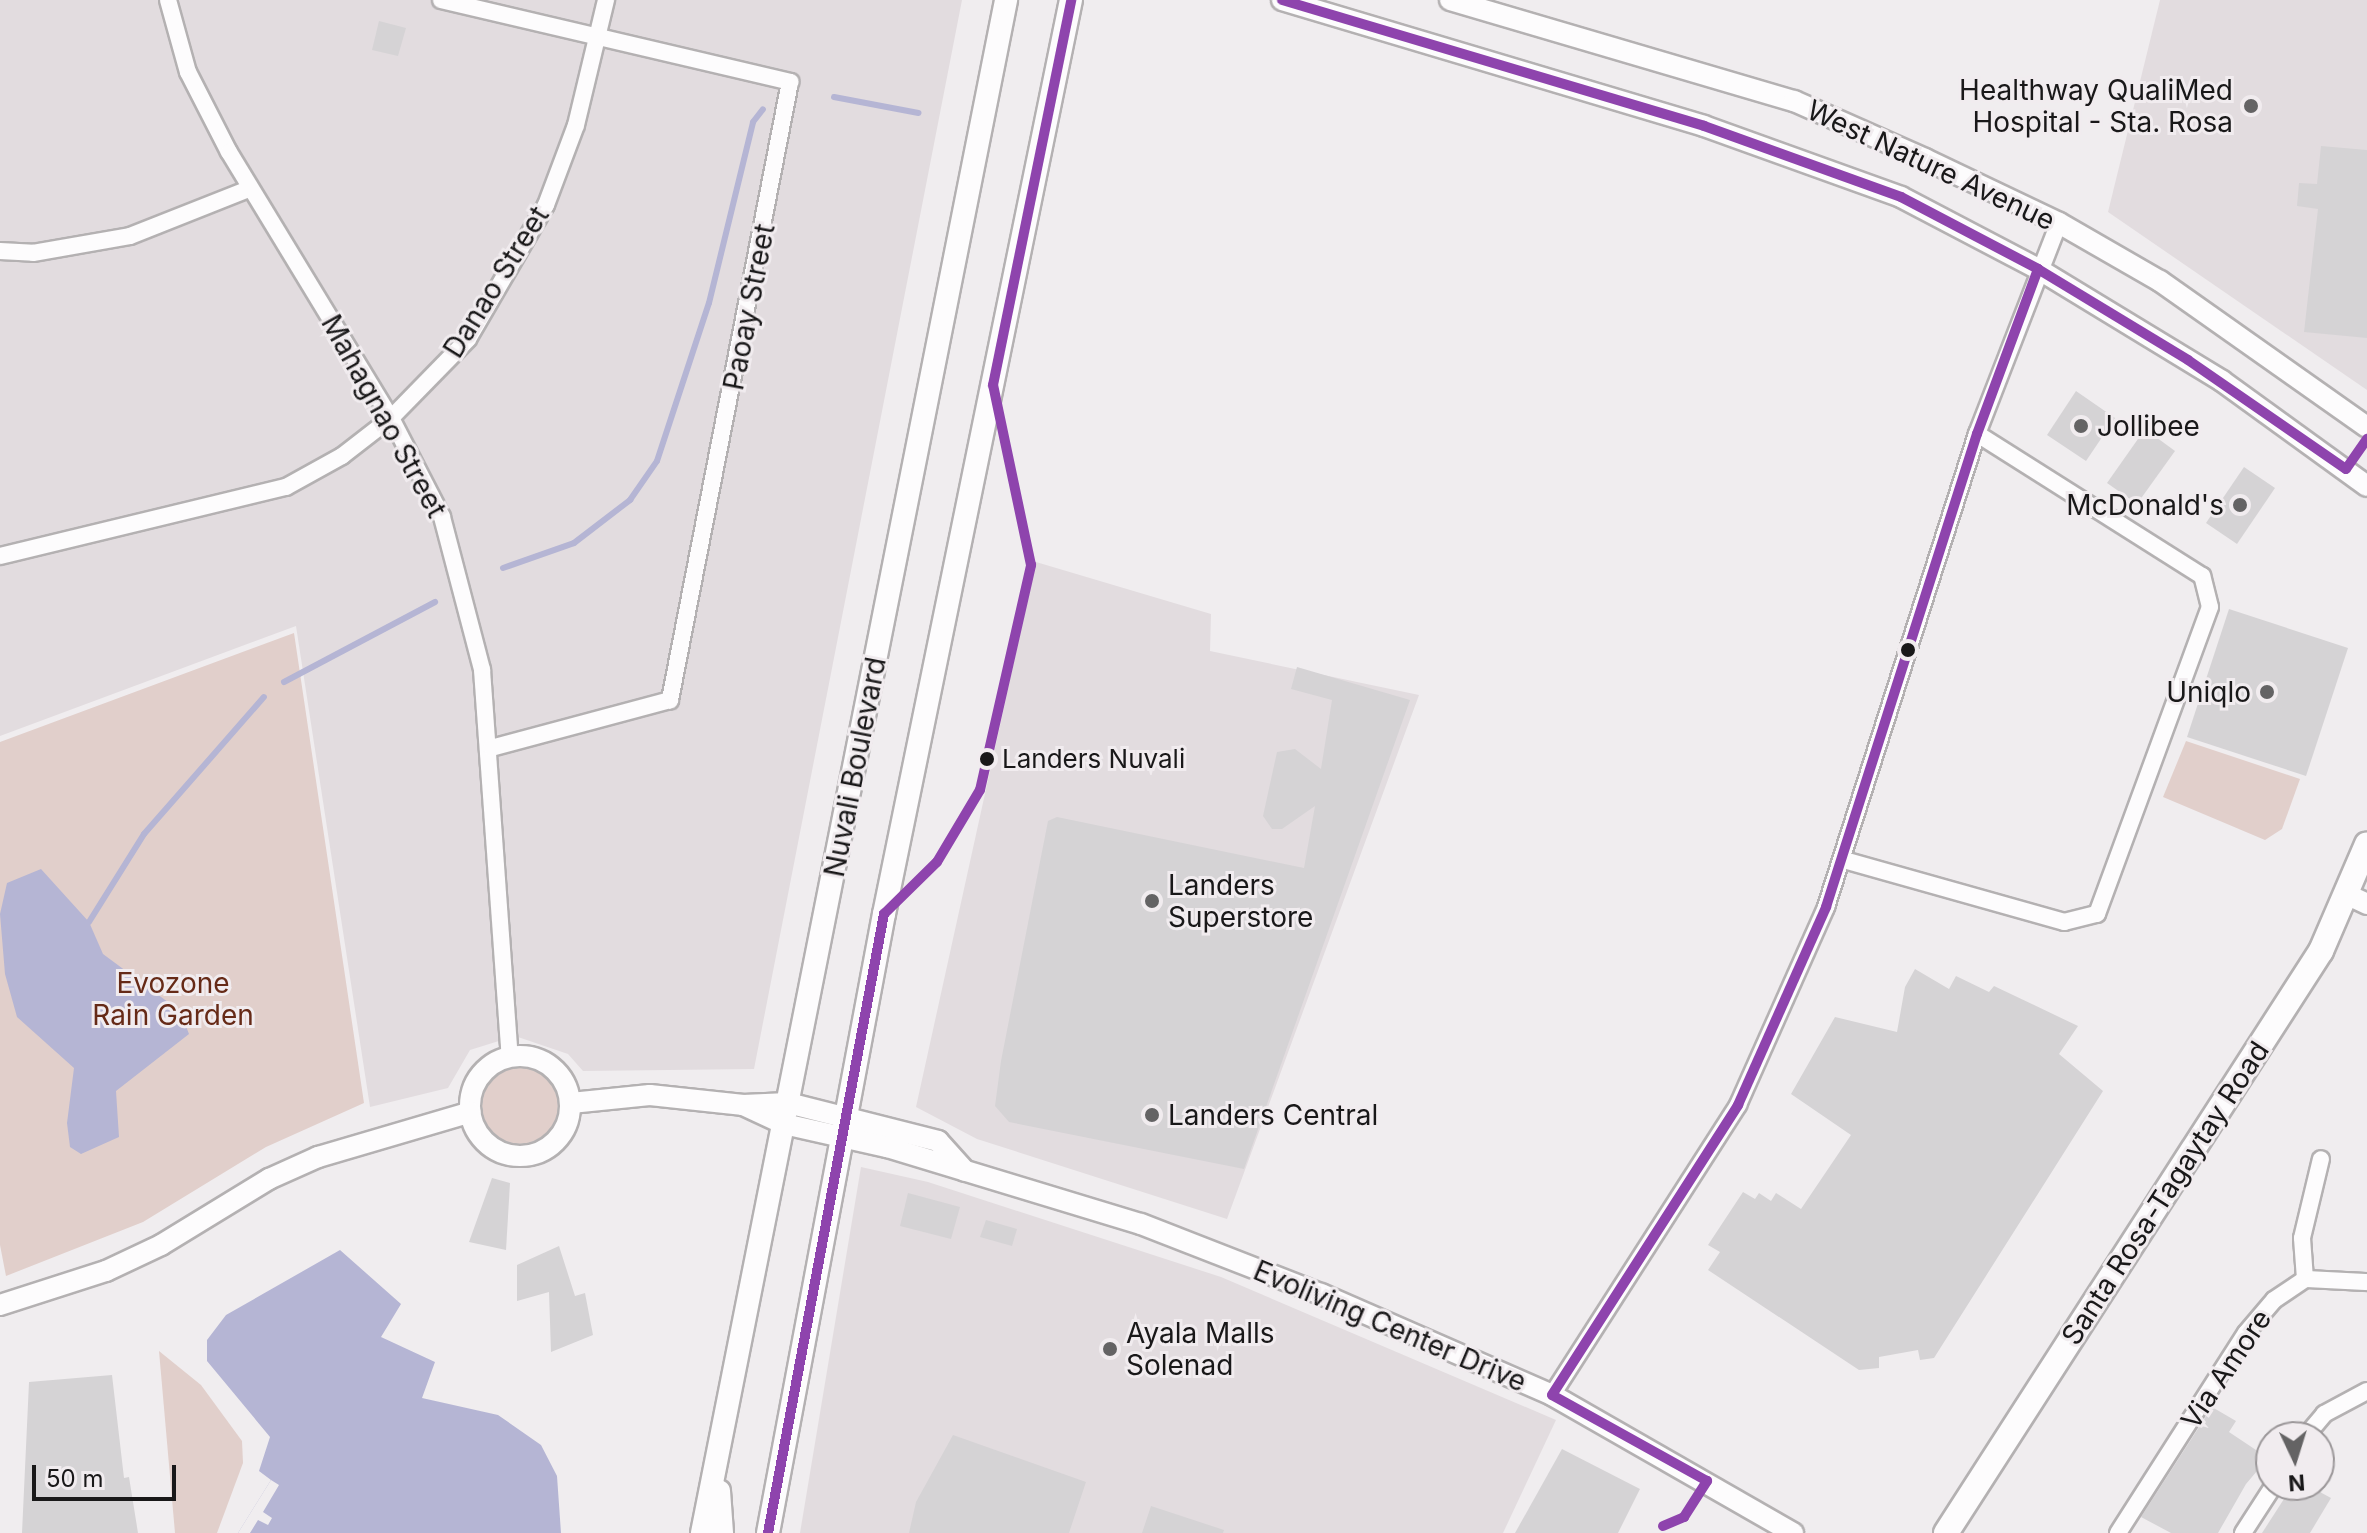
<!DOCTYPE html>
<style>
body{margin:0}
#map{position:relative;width:2367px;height:1533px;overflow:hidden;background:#f0edef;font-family:Inter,sans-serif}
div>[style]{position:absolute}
.built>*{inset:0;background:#e2dcdf}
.green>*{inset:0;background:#e1cfcb}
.round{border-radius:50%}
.water>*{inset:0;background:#b5b5d4}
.pier>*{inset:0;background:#f0edef}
.stream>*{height:6px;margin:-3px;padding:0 3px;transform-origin:3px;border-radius:3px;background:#b5b5d4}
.building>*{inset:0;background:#d5d3d5}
.roads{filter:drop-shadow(2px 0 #b4b1b2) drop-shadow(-2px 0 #b4b1b2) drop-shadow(0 2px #b4b1b2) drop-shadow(0 -2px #b4b1b2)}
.minor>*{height:16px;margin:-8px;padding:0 8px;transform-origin:8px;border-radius:8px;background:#fdfcfd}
.tertiary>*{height:20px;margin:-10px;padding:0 10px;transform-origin:10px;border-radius:10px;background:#fdfcfd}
.tertiary>.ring{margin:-10px;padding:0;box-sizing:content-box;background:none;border:20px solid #fdfcfd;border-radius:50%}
.secondary>*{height:22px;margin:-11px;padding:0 11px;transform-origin:11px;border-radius:11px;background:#fdfcfd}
.primary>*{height:24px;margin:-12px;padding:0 12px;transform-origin:12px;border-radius:12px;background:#fdfcfd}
.bus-1>*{height:10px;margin:-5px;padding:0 5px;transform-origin:5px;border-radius:5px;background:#8e44ad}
.dots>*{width:22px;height:22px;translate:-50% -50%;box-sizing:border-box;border:4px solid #f1ecef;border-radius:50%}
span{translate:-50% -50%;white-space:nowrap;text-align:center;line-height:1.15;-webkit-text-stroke:6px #f1ecef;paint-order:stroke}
.bus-label{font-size:26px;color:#191819}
.left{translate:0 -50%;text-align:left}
.poi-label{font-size:28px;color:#191819}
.right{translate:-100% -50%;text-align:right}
.street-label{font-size:28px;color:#191819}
.park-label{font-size:28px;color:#662a17}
.north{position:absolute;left:2255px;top:1421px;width:80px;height:80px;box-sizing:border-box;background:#f1ecef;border:2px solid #9b9799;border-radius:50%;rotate:176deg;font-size:22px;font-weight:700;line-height:32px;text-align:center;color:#191819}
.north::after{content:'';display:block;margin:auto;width:28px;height:36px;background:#646364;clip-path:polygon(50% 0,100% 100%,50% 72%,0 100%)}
.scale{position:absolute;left:32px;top:1465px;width:144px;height:36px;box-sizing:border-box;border:4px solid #191819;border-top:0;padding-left:10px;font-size:24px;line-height:28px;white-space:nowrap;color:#191819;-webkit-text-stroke:6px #f1ecef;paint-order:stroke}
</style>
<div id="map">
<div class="built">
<div style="clip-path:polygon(0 0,962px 0,754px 1069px,583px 1071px,568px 1054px,515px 1036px,470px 1050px,448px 1088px,370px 1107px,296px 626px,0 736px)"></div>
<div style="clip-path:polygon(2160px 0,2367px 0,2367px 390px,2108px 212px)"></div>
<div style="clip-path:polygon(1036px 562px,1211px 614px,1210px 651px,1419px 695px,1227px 1219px,977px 1139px,916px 1107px)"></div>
<div style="clip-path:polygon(861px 1167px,928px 1182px,1221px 1277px,1556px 1420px,1503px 1533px,800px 1533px)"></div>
</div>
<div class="green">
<div style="clip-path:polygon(294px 633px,364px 1103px,266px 1147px,143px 1222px,6px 1276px,0 1245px,0 742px)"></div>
<div style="clip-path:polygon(2186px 741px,2300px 779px,2282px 829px,2265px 840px,2163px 797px)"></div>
<div class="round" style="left:482px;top:1068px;width:76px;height:76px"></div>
<div style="clip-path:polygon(159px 1351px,201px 1385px,242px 1441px,243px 1463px,217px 1533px,175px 1533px)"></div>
</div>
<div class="water">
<div style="clip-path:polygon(41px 869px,89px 922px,103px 954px,180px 1011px,189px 1034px,116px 1091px,119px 1137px,81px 1154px,70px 1147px,67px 1123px,74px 1068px,17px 1017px,5px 974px,0 914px,7px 883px)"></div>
<div style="clip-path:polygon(340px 1250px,401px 1304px,381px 1337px,435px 1362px,422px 1398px,498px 1415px,541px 1445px,557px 1476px,561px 1533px,238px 1533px,271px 1480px,259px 1471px,270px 1437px,207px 1361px,207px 1340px,226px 1315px)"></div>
</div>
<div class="pier">
<div style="clip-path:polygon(271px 1480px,279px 1485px,263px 1512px,272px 1518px,268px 1525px,258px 1520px,250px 1533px,238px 1533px)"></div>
</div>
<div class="stream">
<div style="left:834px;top:97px;width:86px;rotate:10.7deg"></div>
<div style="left:503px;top:568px;width:75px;rotate:-19.4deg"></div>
<div style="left:574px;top:543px;width:71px;rotate:-37.5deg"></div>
<div style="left:630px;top:500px;width:47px;rotate:-55.3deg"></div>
<div style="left:657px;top:461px;width:166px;rotate:-71.8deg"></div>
<div style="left:709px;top:303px;width:186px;rotate:-76.3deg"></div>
<div style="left:753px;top:122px;width:16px;rotate:-52deg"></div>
<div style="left:284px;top:682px;width:171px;rotate:-27.9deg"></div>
<div style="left:89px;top:922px;width:104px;rotate:-58deg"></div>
<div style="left:144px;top:834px;width:182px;rotate:-48.8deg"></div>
</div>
<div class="building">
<div style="clip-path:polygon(379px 21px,406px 28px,398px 56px,372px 50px)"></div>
<div style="clip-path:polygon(2321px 146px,2367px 150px,2367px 338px,2304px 332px,2318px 209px,2297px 206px,2299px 183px,2317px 184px)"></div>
<div style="clip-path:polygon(2076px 391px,2115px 418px,2086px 461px,2047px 435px)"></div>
<div style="clip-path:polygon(2145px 429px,2175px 451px,2137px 504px,2107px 483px)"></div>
<div style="clip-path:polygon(2244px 467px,2275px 488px,2237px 544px,2206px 523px)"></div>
<div style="clip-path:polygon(2229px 609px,2348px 648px,2306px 776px,2187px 737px)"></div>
<div style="clip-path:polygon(1297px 667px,1410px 700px,1244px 1169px,1009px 1122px,995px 1106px,1001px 1061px,1048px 821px,1057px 817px,1304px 868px,1315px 806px,1282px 829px,1272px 829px,1263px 816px,1277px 752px,1295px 749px,1321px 769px,1332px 700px,1291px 689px)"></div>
<div style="clip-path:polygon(1915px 969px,1949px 989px,1956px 976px,1989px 992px,1994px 986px,2078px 1026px,2059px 1054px,2103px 1091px,1934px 1358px,1920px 1360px,1918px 1350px,1879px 1357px,1879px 1368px,1859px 1370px,1708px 1270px,1720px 1252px,1708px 1245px,1743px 1192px,1755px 1199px,1759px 1193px,1771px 1201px,1776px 1193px,1801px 1209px,1851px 1135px,1791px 1094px,1835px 1017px,1897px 1032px,1905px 987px)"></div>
<div style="clip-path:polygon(492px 1178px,510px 1183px,506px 1250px,469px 1242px)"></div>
<div style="clip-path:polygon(908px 1193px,960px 1207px,951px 1239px,900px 1226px)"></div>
<div style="clip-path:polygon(986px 1220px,1017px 1229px,1012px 1246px,980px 1237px)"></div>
<div style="clip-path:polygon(559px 1246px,575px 1296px,585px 1293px,593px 1335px,551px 1352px,549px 1292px,517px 1301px,517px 1265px)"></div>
<div style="clip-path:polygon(112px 1375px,124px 1478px,129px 1477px,138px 1533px,22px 1533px,29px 1382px)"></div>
<div style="clip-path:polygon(2212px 1407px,2236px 1421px,2229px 1432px,2268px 1458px,2246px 1484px,2218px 1533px,2171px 1533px,2141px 1517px)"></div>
<div style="clip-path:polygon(953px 1435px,1086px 1482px,1069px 1533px,909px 1533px,916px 1502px)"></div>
<div style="clip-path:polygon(1562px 1449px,1640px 1489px,1618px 1533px,1515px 1533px)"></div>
<div style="clip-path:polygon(2293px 1485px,2307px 1485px,2331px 1498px,2310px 1533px,2262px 1533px)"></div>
<div style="clip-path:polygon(1151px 1506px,1224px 1530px,1223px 1533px,1142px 1533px)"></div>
</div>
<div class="roads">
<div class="minor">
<div style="left:168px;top:0;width:75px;rotate:74.5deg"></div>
<div style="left:188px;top:72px;width:90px;rotate:62.9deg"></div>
<div style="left:229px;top:152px;width:311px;rotate:58.7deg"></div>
<div style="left:391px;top:418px;width:111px;rotate:62.7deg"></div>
<div style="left:442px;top:517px;width:158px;rotate:75.3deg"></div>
<div style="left:482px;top:670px;width:389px;rotate:85.9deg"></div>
<div style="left:441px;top:0;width:359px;rotate:13.2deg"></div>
<div style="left:790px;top:82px;width:630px;rotate:100.99deg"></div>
<div style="left:670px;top:700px;width:185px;rotate:165deg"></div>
<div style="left:0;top:251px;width:33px;rotate:3deg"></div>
<div style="left:33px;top:253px;width:98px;rotate:-9.9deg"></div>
<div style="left:130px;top:236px;width:128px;rotate:-21.6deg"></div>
<div style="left:0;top:556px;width:294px;rotate:-13.6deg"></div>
<div style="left:286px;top:487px;width:64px;rotate:-29deg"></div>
<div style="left:342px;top:456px;width:62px;rotate:-37.8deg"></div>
<div style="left:391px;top:418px;width:110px;rotate:-45.7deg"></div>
<div style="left:468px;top:339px;width:155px;rotate:-59.8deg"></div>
<div style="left:546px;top:205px;width:85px;rotate:-69.4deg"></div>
<div style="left:576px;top:125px;width:129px;rotate:-76.5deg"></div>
<div style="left:1844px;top:860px;width:229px;rotate:15.7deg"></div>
<div style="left:2064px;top:922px;width:34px;rotate:-14deg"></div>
<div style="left:2097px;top:914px;width:327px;rotate:-69.8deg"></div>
<div style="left:2210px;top:607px;width:32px;rotate:-104deg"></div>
<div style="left:2202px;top:576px;width:266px;rotate:-147.7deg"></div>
<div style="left:2305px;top:1279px;width:62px;rotate:2.8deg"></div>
<div style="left:1552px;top:1395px;width:345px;rotate:-57.3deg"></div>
<div style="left:1738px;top:1105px;width:217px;rotate:-66deg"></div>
<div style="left:1826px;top:907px;width:497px;rotate:-72.3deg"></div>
<div style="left:1977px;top:434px;width:226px;rotate:-68.8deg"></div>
<div style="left:2305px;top:1437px;width:30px;rotate:-50deg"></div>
<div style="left:2324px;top:1414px;width:49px;rotate:-28.1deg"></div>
<div style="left:2118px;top:1533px;width:237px;rotate:-57.4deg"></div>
<div style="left:2246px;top:1333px;width:43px;rotate:-49.7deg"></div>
<div style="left:2274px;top:1300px;width:37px;rotate:-34deg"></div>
<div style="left:2305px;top:1279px;width:41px;rotate:-94.2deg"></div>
<div style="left:2302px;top:1238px;width:81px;rotate:-76.5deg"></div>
<div style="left:2243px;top:1533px;width:57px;rotate:-57.1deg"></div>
</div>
<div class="tertiary">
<div style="left:1282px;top:0;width:440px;rotate:16.6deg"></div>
<div style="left:1704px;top:126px;width:209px;rotate:19.8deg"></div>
<div style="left:1901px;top:197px;width:155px;rotate:27.7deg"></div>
<div style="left:2038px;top:269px;width:215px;rotate:31.3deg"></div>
<div style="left:2222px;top:381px;width:179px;rotate:35.9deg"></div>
<div style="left:1450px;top:0;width:359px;rotate:16.4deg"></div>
<div style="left:1794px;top:101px;width:143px;rotate:23.9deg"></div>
<div style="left:1925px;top:159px;width:148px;rotate:25.5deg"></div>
<div style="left:2059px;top:223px;width:116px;rotate:29.9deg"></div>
<div style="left:2160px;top:281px;width:253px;rotate:35.2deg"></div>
<div style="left:2348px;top:895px;width:21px;rotate:25deg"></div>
<div class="ring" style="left:470px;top:1056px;width:80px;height:80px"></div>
<div style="left:571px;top:1103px;width:79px;rotate:-5.8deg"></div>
<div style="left:650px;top:1095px;width:94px;rotate:6.1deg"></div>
<div style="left:743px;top:1105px;width:45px;rotate:-2.5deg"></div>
<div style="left:788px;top:1103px;width:155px;rotate:14.2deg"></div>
<div style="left:938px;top:1141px;width:40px;rotate:48deg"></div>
<div style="left:743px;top:1105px;width:45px;rotate:24.9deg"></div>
<div style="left:784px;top:1124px;width:106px;rotate:12.6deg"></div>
<div style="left:887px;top:1147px;width:265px;rotate:16.9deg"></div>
<div style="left:1141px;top:1224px;width:193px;rotate:21.3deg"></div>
<div style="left:1321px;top:1294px;width:252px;rotate:23.6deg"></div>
<div style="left:1552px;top:1395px;width:278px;rotate:29.8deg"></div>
<div style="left:0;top:1305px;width:111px;rotate:-17.8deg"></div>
<div style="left:106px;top:1271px;width:61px;rotate:-25.3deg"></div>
<div style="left:161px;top:1245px;width:127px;rotate:-31.4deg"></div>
<div style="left:269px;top:1179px;width:54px;rotate:-24.2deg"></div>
<div style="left:318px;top:1157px;width:159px;rotate:-16.4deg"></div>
</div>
<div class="secondary">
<div style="left:719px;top:1491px;width:42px;rotate:85.9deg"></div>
<div style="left:702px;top:1533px;width:1563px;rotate:-78.78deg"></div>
<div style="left:768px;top:1533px;width:630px;rotate:-79.39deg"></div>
<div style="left:884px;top:914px;width:933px;rotate:-78.44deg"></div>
</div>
<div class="primary">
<div style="left:1946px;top:1533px;width:692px;rotate:-57.21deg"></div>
<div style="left:2321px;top:951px;width:116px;rotate:-66.7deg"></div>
</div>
</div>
<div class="bus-1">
<div style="left:1282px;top:0;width:440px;rotate:16.6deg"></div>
<div style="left:1704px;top:126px;width:209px;rotate:19.8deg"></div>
<div style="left:1901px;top:197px;width:155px;rotate:27.7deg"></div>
<div style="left:2038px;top:269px;width:175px;rotate:31.2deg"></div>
<div style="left:2188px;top:360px;width:192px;rotate:34.6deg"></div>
<div style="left:2346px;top:469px;width:37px;rotate:-55deg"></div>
<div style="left:1663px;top:1526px;width:23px;rotate:-23deg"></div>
<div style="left:1684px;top:1517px;width:43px;rotate:-57.4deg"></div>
<div style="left:1707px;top:1481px;width:177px;rotate:-151deg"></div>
<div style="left:1552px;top:1395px;width:345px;rotate:-57.3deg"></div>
<div style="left:1738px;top:1105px;width:217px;rotate:-66deg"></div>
<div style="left:1826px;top:907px;width:497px;rotate:-72.3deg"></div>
<div style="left:1977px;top:434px;width:176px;rotate:-69.7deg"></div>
<div style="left:768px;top:1533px;width:630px;rotate:-79.39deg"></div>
<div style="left:884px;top:914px;width:74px;rotate:-44.5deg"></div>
<div style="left:937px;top:862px;width:84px;rotate:-59.2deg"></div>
<div style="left:980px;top:790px;width:231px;rotate:-77.2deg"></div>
<div style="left:1031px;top:565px;width:184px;rotate:-101.9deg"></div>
<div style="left:993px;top:385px;width:393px;rotate:-78.5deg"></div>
</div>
<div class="dots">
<div style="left:2251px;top:106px;background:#646364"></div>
<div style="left:2081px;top:426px;background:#646364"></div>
<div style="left:2240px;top:505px;background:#646364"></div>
<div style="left:1908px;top:650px;background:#191819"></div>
<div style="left:2267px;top:692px;background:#646364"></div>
<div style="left:987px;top:759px;background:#191819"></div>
<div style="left:1152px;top:901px;background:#646364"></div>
<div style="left:1152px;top:1115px;background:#646364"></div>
<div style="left:1110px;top:1349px;background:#646364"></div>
</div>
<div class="bus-label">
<span class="left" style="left:1002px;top:759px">Landers Nuvali</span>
</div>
<div class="poi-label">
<span class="right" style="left:2233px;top:106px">Healthway QualiMed<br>Hospital - Sta. Rosa</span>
<span class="left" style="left:2097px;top:426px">Jollibee</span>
<span class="right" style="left:2224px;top:505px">McDonald's</span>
<span class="right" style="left:2251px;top:692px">Uniqlo</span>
<span class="left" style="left:1168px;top:901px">Landers<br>Superstore</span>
<span class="left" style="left:1168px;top:1115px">Landers Central</span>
<span class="left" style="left:1126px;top:1349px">Ayala Malls<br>Solenad</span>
</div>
<div class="street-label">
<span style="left:1931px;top:165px;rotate:25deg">West Nature Avenue</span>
<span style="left:496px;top:282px;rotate:-58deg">Danao Street</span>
<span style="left:749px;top:307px;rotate:-79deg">Paoay Street</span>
<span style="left:384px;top:416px;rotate:61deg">Mahagnao Street</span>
<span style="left:855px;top:767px;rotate:-79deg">Nuvali Boulevard</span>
<span style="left:2165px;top:1193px;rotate:-57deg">Santa Rosa-Tagaytay Road</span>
<span style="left:1390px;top:1326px;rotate:23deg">Evoliving Center Drive</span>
<span style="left:2226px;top:1369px;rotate:-56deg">Via Amore</span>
</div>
<div class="park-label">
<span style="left:173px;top:999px">Evozone<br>Rain Garden</span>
</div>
<div class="north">N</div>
<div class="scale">50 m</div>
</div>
